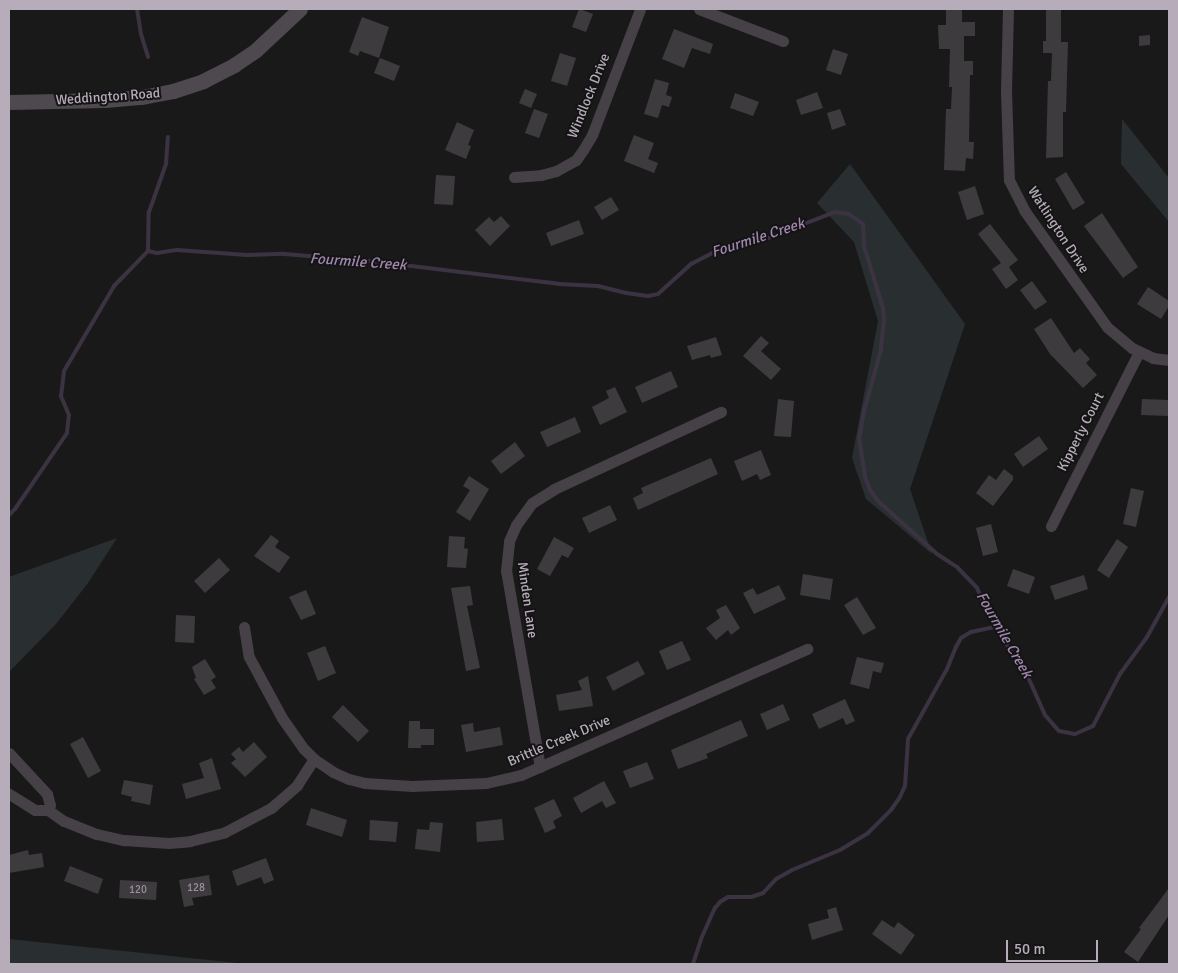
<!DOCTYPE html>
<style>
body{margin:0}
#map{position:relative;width:1178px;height:973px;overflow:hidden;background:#1a191a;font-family:Signika,sans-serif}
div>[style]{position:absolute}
.green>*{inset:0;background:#292f31}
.stream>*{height:4px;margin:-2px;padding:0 2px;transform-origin:2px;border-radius:2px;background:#3c3342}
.building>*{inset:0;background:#3e3b3f}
.street>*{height:11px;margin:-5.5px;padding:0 5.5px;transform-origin:5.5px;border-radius:5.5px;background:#464146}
.secondary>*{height:15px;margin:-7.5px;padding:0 7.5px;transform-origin:7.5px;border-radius:7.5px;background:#4e484f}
span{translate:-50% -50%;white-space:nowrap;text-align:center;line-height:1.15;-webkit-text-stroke:4px #151415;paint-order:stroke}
.number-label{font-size:11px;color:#99909a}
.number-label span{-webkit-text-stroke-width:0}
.street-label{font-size:14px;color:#b7acb9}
.water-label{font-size:15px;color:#a187b0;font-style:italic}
.frame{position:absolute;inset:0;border:10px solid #b7acb9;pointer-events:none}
.scale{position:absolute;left:1006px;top:940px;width:92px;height:22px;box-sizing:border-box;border:2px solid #b7acb9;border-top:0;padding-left:6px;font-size:15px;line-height:18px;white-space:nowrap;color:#b7acb9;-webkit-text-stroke:4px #151415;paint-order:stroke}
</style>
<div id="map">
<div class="green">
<div style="clip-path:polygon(1122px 119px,1169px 178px,1169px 222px,1121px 164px)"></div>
<div style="clip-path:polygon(850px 164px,965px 324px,910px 489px,932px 554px,866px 499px,852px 458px,878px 321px,854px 242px,817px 203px)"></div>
<div style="clip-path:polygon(117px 538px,88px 583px,56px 624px,9px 672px,9px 577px)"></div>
<div style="clip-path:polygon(9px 939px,247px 964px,9px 964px)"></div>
</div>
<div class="stream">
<div style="left:137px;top:9px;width:25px;rotate:81deg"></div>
<div style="left:141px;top:34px;width:24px;rotate:73deg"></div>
<div style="left:148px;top:251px;width:9px;rotate:13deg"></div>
<div style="left:157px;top:253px;width:20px;rotate:-9deg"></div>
<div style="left:177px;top:250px;width:70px;rotate:4.1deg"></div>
<div style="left:247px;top:255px;width:37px;rotate:-2deg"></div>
<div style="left:284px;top:254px;width:86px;rotate:4.7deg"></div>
<div style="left:370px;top:261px;width:190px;rotate:6.9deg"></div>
<div style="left:559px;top:284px;width:39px;rotate:3deg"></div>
<div style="left:598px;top:286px;width:29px;rotate:14deg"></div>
<div style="left:626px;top:293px;width:22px;rotate:8deg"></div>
<div style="left:648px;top:296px;width:10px;rotate:-11deg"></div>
<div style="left:658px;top:294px;width:45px;rotate:-42.3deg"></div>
<div style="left:691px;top:264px;width:42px;rotate:-27.2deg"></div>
<div style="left:728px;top:245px;width:41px;rotate:-9.9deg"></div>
<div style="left:768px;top:238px;width:72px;rotate:-21.2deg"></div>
<div style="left:835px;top:212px;width:14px;rotate:8deg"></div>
<div style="left:849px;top:214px;width:17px;rotate:36deg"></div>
<div style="left:863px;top:224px;width:22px;rotate:87deg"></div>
<div style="left:864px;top:246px;width:65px;rotate:73deg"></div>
<div style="left:883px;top:308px;width:11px;rotate:85deg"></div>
<div style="left:884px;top:319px;width:31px;rotate:96deg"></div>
<div style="left:881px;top:350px;width:63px;rotate:105.6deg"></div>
<div style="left:864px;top:411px;width:27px;rotate:100deg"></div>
<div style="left:859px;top:438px;width:39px;rotate:81deg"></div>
<div style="left:865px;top:477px;width:14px;rotate:69deg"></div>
<div style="left:870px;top:490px;width:15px;rotate:53deg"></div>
<div style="left:879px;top:502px;width:78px;rotate:41.9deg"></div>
<div style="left:937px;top:554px;width:24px;rotate:33deg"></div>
<div style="left:957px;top:567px;width:29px;rotate:46deg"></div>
<div style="left:977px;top:588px;width:43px;rotate:65.2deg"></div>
<div style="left:995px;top:627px;width:60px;rotate:56.6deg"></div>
<div style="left:1028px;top:677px;width:42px;rotate:65.9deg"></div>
<div style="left:1045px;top:715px;width:21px;rotate:49deg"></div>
<div style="left:1059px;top:731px;width:16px;rotate:11deg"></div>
<div style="left:1075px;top:734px;width:20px;rotate:-24deg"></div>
<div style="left:1093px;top:726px;width:59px;rotate:-62.6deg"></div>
<div style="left:1120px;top:674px;width:46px;rotate:-53.9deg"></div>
<div style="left:1147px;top:637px;width:46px;rotate:-61.2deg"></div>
<div style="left:148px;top:251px;width:39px;rotate:-89deg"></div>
<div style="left:149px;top:212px;width:51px;rotate:-70.5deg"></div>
<div style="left:166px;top:164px;width:27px;rotate:-86deg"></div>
<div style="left:9px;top:515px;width:8px;rotate:-45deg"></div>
<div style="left:15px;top:509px;width:92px;rotate:-55.6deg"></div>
<div style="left:67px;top:433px;width:18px;rotate:-84deg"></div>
<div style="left:69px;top:415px;width:21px;rotate:-113deg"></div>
<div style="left:61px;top:396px;width:25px;rotate:-83deg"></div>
<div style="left:64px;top:371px;width:99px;rotate:-59.5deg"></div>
<div style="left:114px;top:286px;width:49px;rotate:-45.8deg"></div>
<div style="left:693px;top:964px;width:26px;rotate:-72deg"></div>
<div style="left:701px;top:939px;width:34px;rotate:-66deg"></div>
<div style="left:715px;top:908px;width:8px;rotate:-50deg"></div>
<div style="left:720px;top:902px;width:9px;rotate:-32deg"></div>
<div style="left:728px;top:897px;width:23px"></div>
<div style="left:751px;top:897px;width:13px;rotate:-18deg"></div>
<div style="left:763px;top:893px;width:19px;rotate:-47deg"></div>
<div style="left:776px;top:879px;width:18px;rotate:-29deg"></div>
<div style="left:792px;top:870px;width:52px;rotate:-22.6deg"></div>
<div style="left:840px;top:850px;width:33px;rotate:-31deg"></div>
<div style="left:868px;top:833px;width:33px;rotate:-45deg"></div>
<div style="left:891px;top:810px;width:16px;rotate:-55deg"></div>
<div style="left:900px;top:797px;width:12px;rotate:-66deg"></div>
<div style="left:905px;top:786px;width:47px;rotate:-86.3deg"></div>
<div style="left:908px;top:739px;width:80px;rotate:-60.9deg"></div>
<div style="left:947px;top:669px;width:24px;rotate:-68deg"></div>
<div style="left:956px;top:647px;width:10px;rotate:-61deg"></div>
<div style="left:961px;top:638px;width:12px;rotate:-31deg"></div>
<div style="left:971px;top:632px;width:25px;rotate:-12deg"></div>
</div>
<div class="building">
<div style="clip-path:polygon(579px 9px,593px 14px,586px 32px,572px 27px)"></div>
<div style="clip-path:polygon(946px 9px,962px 9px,962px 22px,975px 22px,975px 36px,964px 36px,964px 61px,973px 61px,973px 75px,970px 75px,969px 142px,974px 142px,973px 159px,966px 158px,965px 171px,944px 170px,946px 109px,951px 109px,952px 87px,949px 87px,950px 49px,939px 49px,938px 25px,946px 25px)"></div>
<div style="clip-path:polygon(1046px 9px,1061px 9px,1061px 42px,1068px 42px,1066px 112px,1063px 112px,1063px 157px,1046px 158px,1048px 81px,1051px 81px,1052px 53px,1043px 53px,1043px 41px,1046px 41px)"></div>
<div style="clip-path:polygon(362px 17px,389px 27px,379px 58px,360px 51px,358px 56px,349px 52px)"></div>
<div style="clip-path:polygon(674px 29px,713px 44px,710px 54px,692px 48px,684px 68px,662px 59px)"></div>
<div style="clip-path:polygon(1150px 35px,1150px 45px,1139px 46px,1139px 36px)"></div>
<div style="clip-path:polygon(833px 49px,848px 54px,841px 75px,826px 70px)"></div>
<div style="clip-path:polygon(560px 53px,576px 58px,567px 86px,551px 81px)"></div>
<div style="clip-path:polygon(380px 58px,400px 66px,394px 81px,374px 73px)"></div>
<div style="clip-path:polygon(655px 79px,669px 83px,666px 95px,672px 97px,669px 107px,662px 105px,658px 118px,644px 114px)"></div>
<div style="clip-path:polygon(525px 89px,537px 94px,531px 108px,519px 103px)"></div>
<div style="clip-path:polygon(817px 92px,823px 108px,801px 115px,796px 100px)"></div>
<div style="clip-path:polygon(735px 93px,759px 102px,753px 116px,730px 108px)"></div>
<div style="clip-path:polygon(534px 109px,548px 114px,539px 138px,525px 133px)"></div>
<div style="clip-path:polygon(840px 109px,846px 125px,832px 130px,827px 113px)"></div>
<div style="clip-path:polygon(457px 122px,474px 130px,468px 145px,471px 146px,466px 159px,445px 150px)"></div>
<div style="clip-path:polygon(634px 135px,654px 143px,648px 159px,658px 163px,654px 173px,624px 161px)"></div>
<div style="clip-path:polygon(1066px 172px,1085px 203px,1073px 210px,1055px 179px)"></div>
<div style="clip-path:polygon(436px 175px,455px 176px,453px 205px,434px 204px)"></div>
<div style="clip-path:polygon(975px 186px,984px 214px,967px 220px,958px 192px)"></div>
<div style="clip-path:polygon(611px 197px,619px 210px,602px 220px,594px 207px)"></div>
<div style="clip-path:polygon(1102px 213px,1138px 267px,1123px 278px,1084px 226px)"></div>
<div style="clip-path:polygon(501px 216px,510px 226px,490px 246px,475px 230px,489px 217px,494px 222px)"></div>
<div style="clip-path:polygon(579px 220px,584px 234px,551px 246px,546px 233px)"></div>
<div style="clip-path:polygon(990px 224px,1018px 260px,1009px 267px,1018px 280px,1006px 289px,992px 269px,1001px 263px,978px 234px)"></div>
<div style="clip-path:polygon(1032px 281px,1047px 302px,1035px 310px,1020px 290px)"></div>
<div style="clip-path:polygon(1148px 287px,1169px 301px,1169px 306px,1161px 319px,1137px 304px)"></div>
<div style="clip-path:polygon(1051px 318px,1074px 353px,1080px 348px,1090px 359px,1086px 363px,1097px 375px,1083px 388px,1050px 354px,1034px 329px)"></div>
<div style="clip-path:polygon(761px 336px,769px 343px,761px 351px,781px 369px,771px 380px,743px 356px)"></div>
<div style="clip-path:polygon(716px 337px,722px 355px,711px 358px,710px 355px,692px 360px,687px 346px)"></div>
<div style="clip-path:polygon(671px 371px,678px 387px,642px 403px,635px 387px)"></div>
<div style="clip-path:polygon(615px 387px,627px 412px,600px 425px,592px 407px,609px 398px,606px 391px)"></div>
<div style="clip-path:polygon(778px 399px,794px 401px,791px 437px,774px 436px)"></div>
<div style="clip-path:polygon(1142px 399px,1169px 400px,1169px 416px,1141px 415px)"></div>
<div style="clip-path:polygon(575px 417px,581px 432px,547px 447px,540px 432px)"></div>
<div style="clip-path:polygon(1039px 436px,1048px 449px,1023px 467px,1014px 454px)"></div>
<div style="clip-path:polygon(515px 442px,525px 456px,501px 474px,491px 461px)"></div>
<div style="clip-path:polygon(761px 450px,771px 475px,760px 480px,757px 474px,742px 481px,734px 461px)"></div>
<div style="clip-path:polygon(711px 458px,718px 474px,638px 510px,633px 498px,643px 493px,641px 488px)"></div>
<div style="clip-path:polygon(1004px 469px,1013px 476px,1013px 480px,993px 506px,976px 493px,989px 475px,996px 480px)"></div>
<div style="clip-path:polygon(469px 476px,489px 489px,470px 521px,456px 512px,470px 490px,463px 486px)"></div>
<div style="clip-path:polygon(1131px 488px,1144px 491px,1136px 527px,1123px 524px)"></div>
<div style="clip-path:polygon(610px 505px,617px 520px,589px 533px,582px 518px)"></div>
<div style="clip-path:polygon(991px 524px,998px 552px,983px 556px,976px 528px)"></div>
<div style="clip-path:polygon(271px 535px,279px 541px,275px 547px,290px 557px,279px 573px,254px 556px)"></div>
<div style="clip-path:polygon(449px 536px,465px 537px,464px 548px,468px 549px,466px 568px,447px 567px)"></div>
<div style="clip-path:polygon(554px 537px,574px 548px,568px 558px,562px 555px,550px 576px,537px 569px)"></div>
<div style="clip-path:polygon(1117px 539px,1128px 547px,1109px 578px,1097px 570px)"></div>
<div style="clip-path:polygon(219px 558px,230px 570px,205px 593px,194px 581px)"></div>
<div style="clip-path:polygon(1013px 569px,1035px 577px,1029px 594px,1007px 586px)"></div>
<div style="clip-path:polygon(803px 574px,833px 579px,830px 600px,800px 595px)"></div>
<div style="clip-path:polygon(1084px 575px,1088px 589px,1055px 600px,1050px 586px)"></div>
<div style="clip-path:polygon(779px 585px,786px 599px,754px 614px,743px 593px,753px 588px,757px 595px)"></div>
<div style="clip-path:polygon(470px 586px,473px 605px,467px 606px,480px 668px,466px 671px,451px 588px)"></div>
<div style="clip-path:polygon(306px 590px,316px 614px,301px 620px,289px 597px)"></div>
<div style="clip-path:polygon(857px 597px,876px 628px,863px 635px,844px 605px)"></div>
<div style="clip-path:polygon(726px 605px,740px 628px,731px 635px,728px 630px,716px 640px,706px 628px,720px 618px,716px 610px)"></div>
<div style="clip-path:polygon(176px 615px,195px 616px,194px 643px,175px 642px)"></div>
<div style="clip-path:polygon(682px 641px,691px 660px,667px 670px,659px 651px)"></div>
<div style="clip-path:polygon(325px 646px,336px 673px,318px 681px,307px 653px)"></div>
<div style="clip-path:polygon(857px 657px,884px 663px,881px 673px,873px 671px,869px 689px,850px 684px)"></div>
<div style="clip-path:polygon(205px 659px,216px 677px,211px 680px,216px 688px,204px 695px,194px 679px,196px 678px,192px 667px)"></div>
<div style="clip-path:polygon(638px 661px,645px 674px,613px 691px,606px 677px)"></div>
<div style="clip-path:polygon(588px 676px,593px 706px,559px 711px,556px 695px,582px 690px,578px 681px)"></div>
<div style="clip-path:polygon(845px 699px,855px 721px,846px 725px,843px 718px,819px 729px,812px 714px)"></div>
<div style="clip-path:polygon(783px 704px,790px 720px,767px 730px,760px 714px)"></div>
<div style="clip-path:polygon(343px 705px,369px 731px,358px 742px,332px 717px)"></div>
<div style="clip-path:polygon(741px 720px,748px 736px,706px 754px,708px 758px,678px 769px,671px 750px)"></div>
<div style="clip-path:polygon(409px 721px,420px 721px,420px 729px,434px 729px,434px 745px,421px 745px,421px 748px,408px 748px)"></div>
<div style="clip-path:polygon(473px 723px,474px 732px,500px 727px,503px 745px,466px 752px,461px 725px)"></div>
<div style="clip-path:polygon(83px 737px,101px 771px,88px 778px,70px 744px)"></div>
<div style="clip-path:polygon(254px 742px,267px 757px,245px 777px,231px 763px,236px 759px,231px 754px,239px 747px,243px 752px)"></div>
<div style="clip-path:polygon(212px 758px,221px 789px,186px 799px,182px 784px,204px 778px,199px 763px)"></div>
<div style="clip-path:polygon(647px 762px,654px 779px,630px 788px,623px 771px)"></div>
<div style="clip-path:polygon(124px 780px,153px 785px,150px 805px,131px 801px,132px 797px,121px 794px)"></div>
<div style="clip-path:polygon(604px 781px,616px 803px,606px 808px,602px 801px,581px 813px,573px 798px)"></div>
<div style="clip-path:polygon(554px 799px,562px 816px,553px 821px,556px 828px,545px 833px,534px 808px)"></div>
<div style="clip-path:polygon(311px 808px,347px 820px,342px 837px,306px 825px)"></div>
<div style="clip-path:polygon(502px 819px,504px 840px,477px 842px,476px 822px)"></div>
<div style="clip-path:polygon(370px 820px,398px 822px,396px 842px,369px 840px)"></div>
<div style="clip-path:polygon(430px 822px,443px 823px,440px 852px,415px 849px,417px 829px,429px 830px)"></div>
<div style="clip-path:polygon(28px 850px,29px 855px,42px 853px,44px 867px,9px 873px,9px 855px)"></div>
<div style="clip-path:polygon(266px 858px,274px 880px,264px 884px,261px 877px,237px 886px,232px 871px)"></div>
<div style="clip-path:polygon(70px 866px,103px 879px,98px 894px,64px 881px)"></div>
<div style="clip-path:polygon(209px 875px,212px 895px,192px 898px,194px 905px,184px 907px,179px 880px)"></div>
<div style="clip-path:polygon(120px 880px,157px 882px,156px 900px,119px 898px)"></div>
<div style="clip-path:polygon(1169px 888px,1169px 915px,1138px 962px,1124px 952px,1141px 929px,1139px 928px)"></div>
<div style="clip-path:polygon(836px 907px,843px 930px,812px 940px,808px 924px,829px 918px,827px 910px)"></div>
<div style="clip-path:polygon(882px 920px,894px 928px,898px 922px,915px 935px,901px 955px,872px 934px)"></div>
</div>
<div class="street">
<div style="left:699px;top:9px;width:90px;rotate:20.9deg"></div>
<div style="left:1008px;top:9px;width:82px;rotate:91.4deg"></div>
<div style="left:1006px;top:91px;width:89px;rotate:88.1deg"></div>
<div style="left:1009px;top:180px;width:34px;rotate:63deg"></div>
<div style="left:1024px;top:210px;width:143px;rotate:54.6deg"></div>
<div style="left:1107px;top:327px;width:33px;rotate:40deg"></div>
<div style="left:1132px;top:348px;width:23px;rotate:25deg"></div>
<div style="left:1153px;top:358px;width:16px;rotate:7deg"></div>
<div style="left:514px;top:177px;width:27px;rotate:-4deg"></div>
<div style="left:541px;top:175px;width:16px;rotate:-15deg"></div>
<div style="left:556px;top:171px;width:23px;rotate:-29deg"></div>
<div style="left:576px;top:160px;width:12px;rotate:-55deg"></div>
<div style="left:583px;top:150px;width:17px;rotate:-59deg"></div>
<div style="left:592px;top:135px;width:135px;rotate:-69.1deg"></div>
<div style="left:1051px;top:526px;width:195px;rotate:-63.2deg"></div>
<div style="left:244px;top:627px;width:30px;rotate:81deg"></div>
<div style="left:249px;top:657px;width:69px;rotate:61.6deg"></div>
<div style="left:282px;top:718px;width:38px;rotate:55deg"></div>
<div style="left:304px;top:749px;width:14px;rotate:45deg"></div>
<div style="left:314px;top:759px;width:23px;rotate:34deg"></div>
<div style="left:333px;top:772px;width:17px;rotate:24deg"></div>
<div style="left:349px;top:779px;width:16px;rotate:14deg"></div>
<div style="left:365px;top:783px;width:47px;rotate:3.7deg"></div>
<div style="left:412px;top:786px;width:74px;rotate:-2.3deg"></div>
<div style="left:486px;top:783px;width:36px;rotate:-13deg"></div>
<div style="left:521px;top:775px;width:313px;rotate:-23.8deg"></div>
<div style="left:9px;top:753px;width:56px;rotate:47.2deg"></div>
<div style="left:47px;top:794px;width:11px;rotate:75deg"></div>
<div style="left:50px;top:805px;width:5px;rotate:112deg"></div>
<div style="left:48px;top:810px;width:13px;rotate:180deg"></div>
<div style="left:35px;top:810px;width:31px;rotate:-148deg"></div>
<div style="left:540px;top:767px;width:199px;rotate:-99.8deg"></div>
<div style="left:506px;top:571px;width:30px;rotate:-84deg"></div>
<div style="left:509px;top:541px;width:17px;rotate:-66deg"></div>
<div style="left:516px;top:525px;width:27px;rotate:-54deg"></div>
<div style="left:532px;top:503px;width:26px;rotate:-32deg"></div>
<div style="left:554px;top:489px;width:184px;rotate:-24.8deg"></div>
<div style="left:48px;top:810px;width:19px;rotate:35deg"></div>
<div style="left:64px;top:821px;width:35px;rotate:22deg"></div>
<div style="left:97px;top:834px;width:28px;rotate:13deg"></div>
<div style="left:124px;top:840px;width:45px;rotate:3.8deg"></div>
<div style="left:169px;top:843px;width:21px;rotate:-5deg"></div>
<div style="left:190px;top:841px;width:36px;rotate:-14deg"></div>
<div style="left:225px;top:832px;width:52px;rotate:-27.6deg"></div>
<div style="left:271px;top:808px;width:35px;rotate:-41deg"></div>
<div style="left:297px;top:785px;width:31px;rotate:-57deg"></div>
</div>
<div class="secondary">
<div style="left:9px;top:102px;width:96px;rotate:-1.2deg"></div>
<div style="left:105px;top:100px;width:37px;rotate:-5deg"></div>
<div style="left:142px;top:97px;width:32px;rotate:-11deg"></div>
<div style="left:173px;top:91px;width:32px;rotate:-18deg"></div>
<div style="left:203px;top:81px;width:35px;rotate:-27deg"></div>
<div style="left:234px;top:65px;width:27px;rotate:-34deg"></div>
<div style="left:256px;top:50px;width:60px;rotate:-43deg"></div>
</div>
<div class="number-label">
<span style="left:196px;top:888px">128</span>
<span style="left:138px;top:890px">120</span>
</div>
<div class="street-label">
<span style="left:589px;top:96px;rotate:-68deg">Windlock Drive</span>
<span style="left:108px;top:97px;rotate:-4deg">Weddington Road</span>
<span style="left:1058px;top:230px;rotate:57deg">Watlington Drive</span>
<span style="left:1081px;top:432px;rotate:-63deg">Kipperly Court</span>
<span style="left:527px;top:600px;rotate:82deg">Minden Lane</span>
<span style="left:559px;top:741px;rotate:-23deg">Brittle Creek Drive</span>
</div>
<div class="water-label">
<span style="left:758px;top:238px;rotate:-18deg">Fourmile Creek</span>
<span style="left:358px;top:262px;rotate:4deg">Fourmile Creek</span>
<span style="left:1004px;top:635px;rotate:60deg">Fourmile Creek</span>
</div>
<div class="frame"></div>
<div class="scale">50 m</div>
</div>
